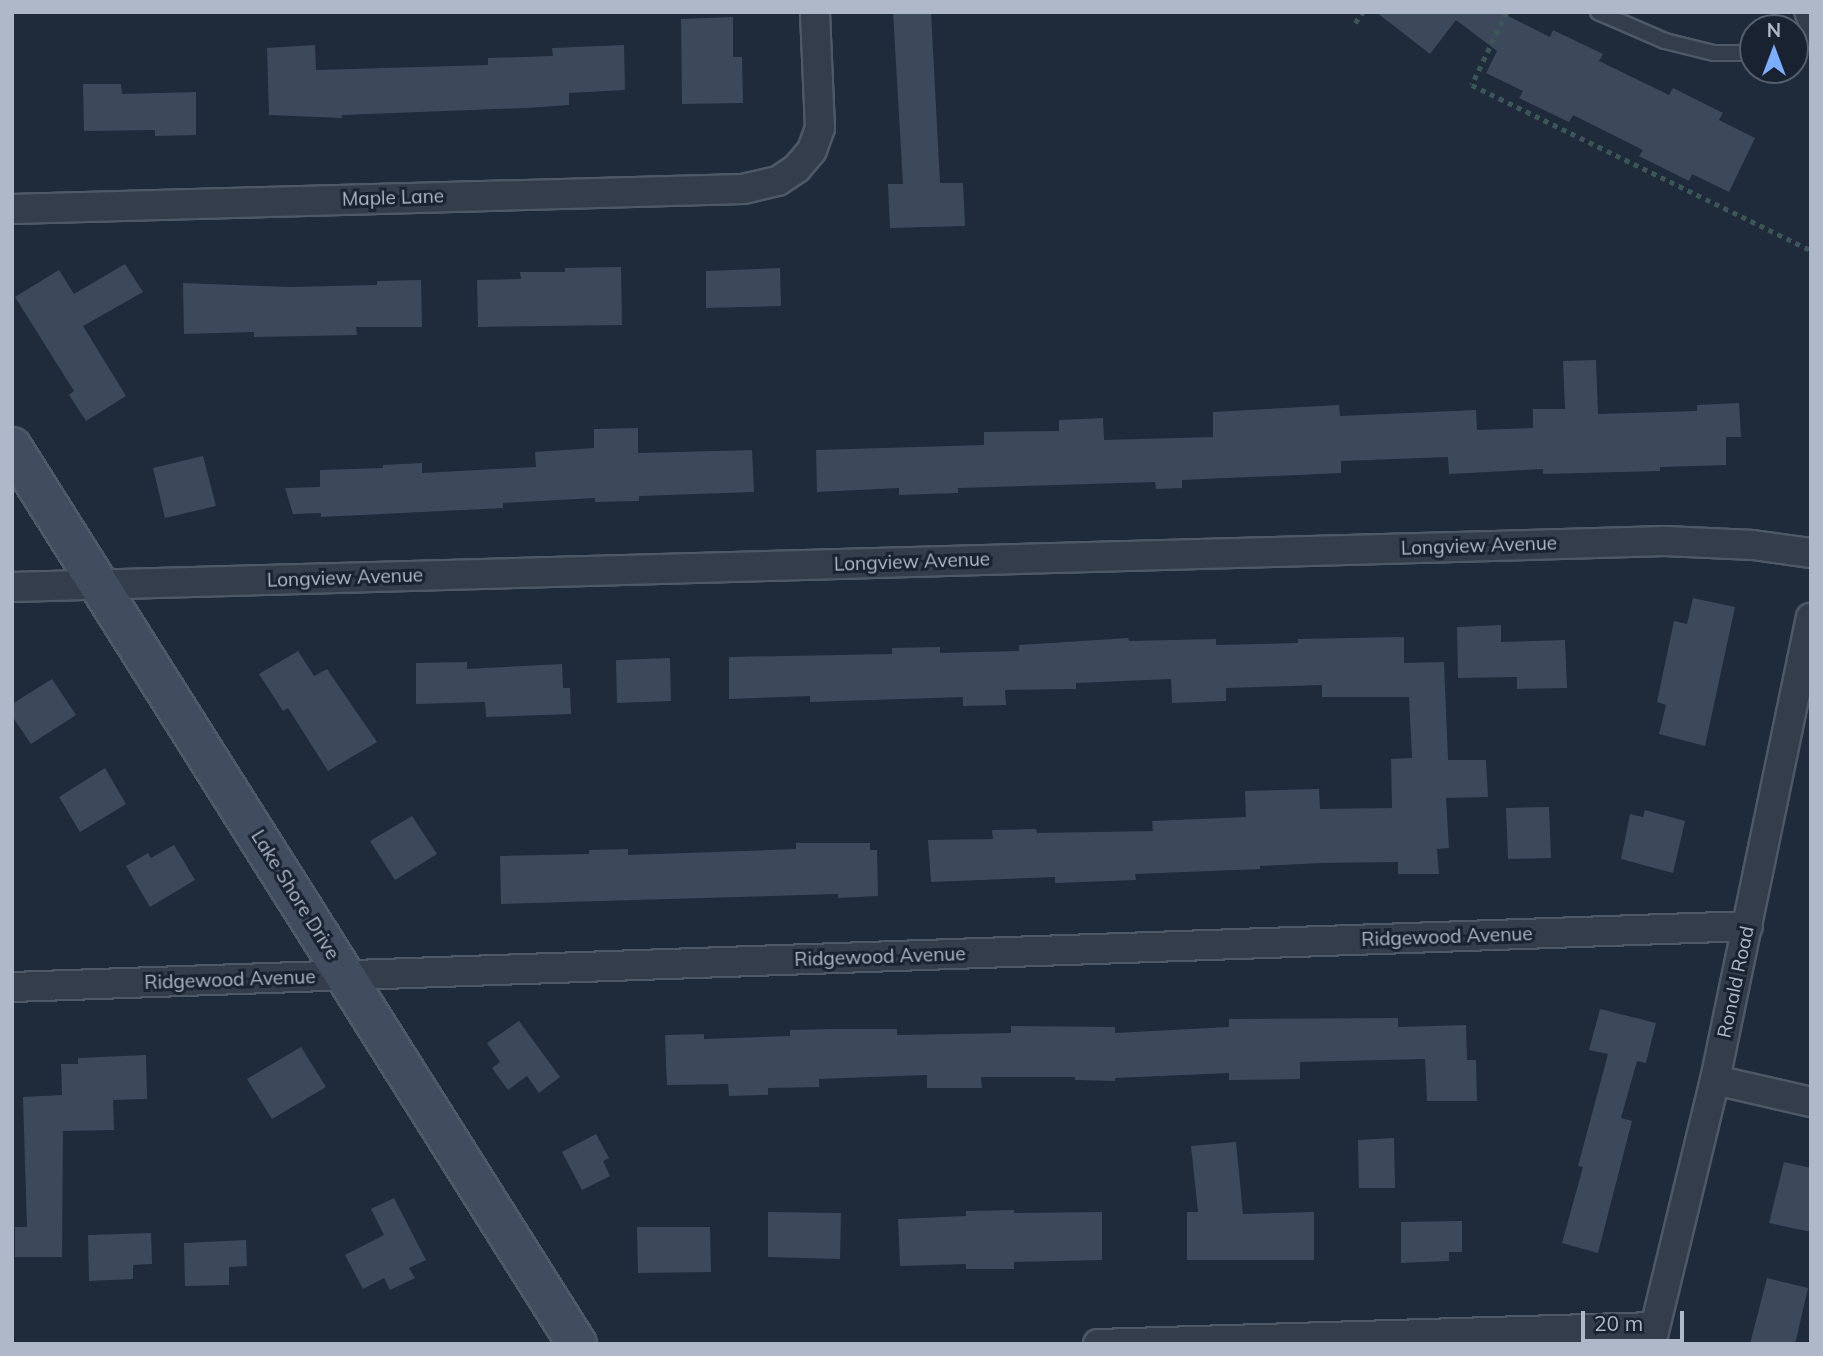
<!DOCTYPE html>
<style>
body{margin:0}
#map{position:relative;width:1823px;height:1356px;overflow:hidden;background:#1f2b3b;font-family:Mulish,sans-serif}
div>[style]{position:absolute}
.building>*{inset:0;background:#3b495b}
.path>*{height:4.5px;margin-top:-2.25px;transform-origin:0;background:repeating-linear-gradient(90deg,#3c5557 0 5px,transparent 0 10px)}
.roads{filter:drop-shadow(2px 0 #4e5866) drop-shadow(-2px 0 #4e5866) drop-shadow(0 2px #4e5866) drop-shadow(0 -2px #4e5866)}
.lane>*{height:14px;margin:-7px;padding:0 7px;transform-origin:7px;border-radius:7px;background:#333d4b}
.street>*{height:28px;margin:-14px;padding:0 14px;transform-origin:14px;border-radius:14px;background:#333d4b}
.secondary>*{height:38px;margin:-19px;padding:0 19px;transform-origin:19px;border-radius:19px;background:#414c5f}
span{translate:-50% -50%;white-space:nowrap;text-align:center;line-height:1.15;-webkit-text-stroke:6px #192230;paint-order:stroke}
.street-label{font-size:19px;color:#aeb8c8}
.frame{position:absolute;inset:0;border:14px solid #aeb8c8;pointer-events:none}
.north{position:absolute;left:1739px;top:14px;width:70px;height:70px;box-sizing:border-box;background:#192230;border:2px solid #555e6d;border-radius:50%;rotate:0deg;font-size:19px;font-weight:700;line-height:28px;text-align:center;color:#aeb8c8}
.north::after{content:'';display:block;margin:auto;width:24px;height:32px;background:#7caeff;clip-path:polygon(50% 0,100% 100%,50% 72%,0 100%)}
.scale{position:absolute;left:1581px;top:1311px;width:103px;height:32px;box-sizing:border-box;border:4px solid #aeb8c8;border-top:0;padding-left:9px;font-size:21px;line-height:24px;white-space:nowrap;color:#aeb8c8;-webkit-text-stroke:5px #192230;paint-order:stroke}
</style>
<div id="map">
<div class="building">
<div style="clip-path:polygon(893px 12px,931px 12px,940px 183px,963px 183px,965px 226px,890px 228px,888px 184px,903px 184px)"></div>
<div style="clip-path:polygon(1376px 12px,1500px 12px,1550px 37px,1553px 30px,1603px 54px,1599px 61px,1669px 95px,1673px 88px,1723px 113px,1719px 120px,1755px 138px,1729px 192px,1692px 174px,1689px 181px,1639px 156px,1643px 150px,1573px 115px,1569px 122px,1519px 98px,1523px 91px,1486px 73px,1497px 51px,1456px 20px,1430px 54px)"></div>
<div style="clip-path:polygon(733px 17px,733px 57px,742px 57px,743px 103px,682px 104px,681px 19px)"></div>
<div style="clip-path:polygon(315px 45px,316px 70px,488px 65px,488px 58px,553px 56px,552px 48px,624px 45px,625px 90px,569px 93px,569px 105px,526px 108px,342px 115px,342px 118px,269px 115px,267px 48px)"></div>
<div style="clip-path:polygon(83px 84px,121px 84px,122px 94px,196px 92px,196px 135px,155px 136px,155px 130px,84px 131px)"></div>
<div style="clip-path:polygon(125px 264px,143px 292px,83px 326px,126px 396px,86px 421px,69px 395px,74px 391px,15px 297px,59px 270px,74px 294px)"></div>
<div style="clip-path:polygon(621px 267px,622px 325px,478px 327px,477px 280px,521px 279px,520px 272px,565px 272px,565px 268px)"></div>
<div style="clip-path:polygon(780px 268px,781px 306px,706px 308px,706px 271px)"></div>
<div style="clip-path:polygon(421px 280px,422px 327px,356px 327px,357px 335px,254px 337px,254px 332px,184px 334px,183px 283px,290px 287px,377px 285px,377px 281px)"></div>
<div style="clip-path:polygon(1596px 360px,1598px 414px,1697px 411px,1697px 405px,1739px 403px,1741px 437px,1726px 437px,1726px 465px,1660px 467px,1660px 471px,1543px 474px,1543px 469px,1449px 474px,1448px 457px,1341px 461px,1341px 473px,1182px 480px,1182px 488px,1156px 489px,1155px 482px,958px 488px,958px 493px,899px 495px,899px 488px,817px 492px,816px 450px,984px 445px,984px 432px,1059px 431px,1059px 420px,1103px 418px,1104px 440px,1213px 437px,1213px 412px,1339px 405px,1340px 416px,1476px 410px,1477px 430px,1533px 428px,1533px 409px,1565px 409px,1563px 361px)"></div>
<div style="clip-path:polygon(638px 428px,638px 453px,752px 450px,754px 492px,639px 496px,639px 501px,595px 502px,595px 498px,503px 503px,503px 508px,321px 517px,321px 513px,293px 514px,285px 488px,320px 487px,320px 470px,383px 468px,383px 465px,422px 463px,422px 473px,536px 467px,535px 452px,594px 448px,594px 429px)"></div>
<div style="clip-path:polygon(203px 456px,216px 506px,165px 518px,153px 468px)"></div>
<div style="clip-path:polygon(1693px 598px,1735px 607px,1705px 746px,1659px 734px,1666px 705px,1657px 702px,1674px 621px,1687px 624px)"></div>
<div style="clip-path:polygon(1501px 625px,1501px 642px,1565px 640px,1567px 688px,1517px 689px,1517px 677px,1458px 678px,1457px 627px)"></div>
<div style="clip-path:polygon(1404px 637px,1404px 663px,1444px 662px,1448px 760px,1486px 760px,1488px 797px,1446px 798px,1449px 848px,1437px 849px,1439px 874px,1398px 874px,1398px 862px,1322px 863px,1260px 866px,1260px 869px,1135px 874px,1136px 880px,1055px 883px,1055px 877px,931px 882px,928px 840px,993px 839px,992px 830px,1036px 829px,1037px 833px,1153px 831px,1152px 821px,1246px 817px,1245px 791px,1319px 789px,1320px 809px,1392px 808px,1391px 759px,1412px 758px,1409px 697px,1322px 697px,1322px 685px,1226px 688px,1226px 701px,1172px 703px,1171px 679px,1076px 683px,1076px 689px,1005px 690px,1006px 705px,963px 706px,963px 697px,810px 702px,810px 696px,729px 699px,729px 657px,892px 654px,892px 648px,940px 647px,940px 653px,1019px 651px,1019px 645px,1128px 638px,1129px 641px,1216px 639px,1216px 645px,1298px 643px,1298px 639px)"></div>
<div style="clip-path:polygon(298px 651px,314px 676px,327px 669px,377px 742px,328px 771px,288px 708px,283px 711px,259px 674px)"></div>
<div style="clip-path:polygon(670px 658px,671px 701px,617px 703px,616px 660px)"></div>
<div style="clip-path:polygon(467px 662px,467px 669px,562px 664px,563px 688px,570px 688px,571px 714px,486px 717px,485px 702px,416px 704px,416px 663px)"></div>
<div style="clip-path:polygon(52px 679px,76px 715px,31px 744px,12px 716px,12px 704px)"></div>
<div style="clip-path:polygon(105px 768px,126px 804px,80px 832px,59px 797px)"></div>
<div style="clip-path:polygon(1549px 807px,1551px 858px,1508px 859px,1506px 808px)"></div>
<div style="clip-path:polygon(1645px 810px,1685px 821px,1673px 873px,1621px 859px,1630px 814px,1643px 817px)"></div>
<div style="clip-path:polygon(412px 816px,437px 854px,395px 880px,370px 841px)"></div>
<div style="clip-path:polygon(796px 843px,870px 843px,870px 850px,877px 850px,878px 896px,838px 898px,838px 894px,501px 904px,500px 856px,589px 854px,589px 850px,628px 849px,628px 855px,796px 849px)"></div>
<div style="clip-path:polygon(174px 845px,195px 880px,150px 907px,126px 866px,148px 853px,151px 858px)"></div>
<div style="clip-path:polygon(1600px 1009px,1656px 1023px,1646px 1063px,1637px 1061px,1621px 1118px,1632px 1121px,1598px 1253px,1562px 1243px,1583px 1167px,1578px 1166px,1608px 1054px,1589px 1050px)"></div>
<div style="clip-path:polygon(1398px 1018px,1398px 1027px,1466px 1025px,1467px 1060px,1476px 1060px,1477px 1101px,1427px 1101px,1425px 1059px,1300px 1062px,1300px 1079px,1229px 1080px,1229px 1073px,1115px 1078px,1115px 1081px,1075px 1080px,1075px 1077px,981px 1077px,982px 1088px,927px 1088px,927px 1075px,819px 1079px,819px 1087px,768px 1088px,768px 1095px,729px 1096px,728px 1084px,667px 1085px,665px 1035px,704px 1034px,704px 1039px,790px 1036px,790px 1030px,832px 1029px,897px 1029px,897px 1035px,1011px 1033px,1011px 1026px,1115px 1027px,1115px 1033px,1229px 1027px,1229px 1019px)"></div>
<div style="clip-path:polygon(519px 1021px,560px 1077px,539px 1093px,527px 1076px,508px 1090px,492px 1068px,500px 1062px,487px 1043px)"></div>
<div style="clip-path:polygon(301px 1047px,326px 1087px,272px 1119px,247px 1079px)"></div>
<div style="clip-path:polygon(146px 1055px,147px 1099px,113px 1100px,114px 1130px,63px 1131px,62px 1257px,15px 1257px,15px 1227px,27px 1227px,23px 1097px,62px 1095px,61px 1064px,78px 1064px,78px 1058px)"></div>
<div style="clip-path:polygon(596px 1134px,609px 1158px,603px 1161px,610px 1176px,582px 1190px,562px 1152px)"></div>
<div style="clip-path:polygon(1394px 1138px,1395px 1188px,1359px 1188px,1358px 1140px)"></div>
<div style="clip-path:polygon(1236px 1142px,1243px 1214px,1314px 1212px,1314px 1260px,1187px 1260px,1187px 1212px,1198px 1212px,1191px 1146px)"></div>
<div style="clip-path:polygon(1784px 1162px,1811px 1168px,1811px 1232px,1769px 1223px)"></div>
<div style="clip-path:polygon(394px 1198px,426px 1260px,409px 1268px,415px 1278px,390px 1290px,384px 1278px,363px 1289px,345px 1255px,384px 1235px,371px 1209px)"></div>
<div style="clip-path:polygon(1014px 1210px,1014px 1213px,1102px 1212px,1102px 1260px,1014px 1262px,1014px 1269px,966px 1269px,966px 1264px,900px 1266px,898px 1219px,966px 1216px,966px 1211px)"></div>
<div style="clip-path:polygon(768px 1212px,841px 1213px,840px 1259px,768px 1257px)"></div>
<div style="clip-path:polygon(1462px 1221px,1462px 1252px,1449px 1252px,1449px 1261px,1401px 1263px,1401px 1222px)"></div>
<div style="clip-path:polygon(637px 1227px,710px 1227px,711px 1272px,638px 1273px)"></div>
<div style="clip-path:polygon(151px 1233px,152px 1264px,133px 1265px,133px 1279px,89px 1281px,88px 1235px)"></div>
<div style="clip-path:polygon(246px 1240px,247px 1266px,229px 1267px,229px 1285px,185px 1286px,184px 1243px)"></div>
<div style="clip-path:polygon(1767px 1278px,1808px 1288px,1795px 1344px,1750px 1344px)"></div>
</div>
<div class="path">
<div style="left:1507px;top:12px;width:81px;rotate:115.6deg"></div>
<div style="left:1472px;top:85px;width:377px;rotate:26deg"></div>
<div style="left:1355px;top:23px;width:14px;rotate:-54deg"></div>
</div>
<div class="roads">
<div class="lane">
<div style="left:1598px;top:12px;width:73px;rotate:23.4deg"></div>
<div style="left:1665px;top:41px;width:50px;rotate:13.8deg"></div>
<div style="left:1714px;top:53px;width:39px"></div>
<div style="left:1802px;top:12px;width:25px;rotate:69deg"></div>
<div style="left:1795px;top:43px;width:17px;rotate:-17deg"></div>
</div>
<div class="street">
<div style="left:12px;top:209px;width:731px;rotate:-1.57deg"></div>
<div style="left:743px;top:189px;width:36px;rotate:-13deg"></div>
<div style="left:778px;top:181px;width:23px;rotate:-34deg"></div>
<div style="left:797px;top:168px;width:23px;rotate:-50deg"></div>
<div style="left:812px;top:150px;width:23px;rotate:-70deg"></div>
<div style="left:820px;top:128px;width:116px;rotate:-92.5deg"></div>
<div style="left:12px;top:587px;width:1654px;rotate:-1.59deg"></div>
<div style="left:1665px;top:541px;width:88px;rotate:2.6deg"></div>
<div style="left:1753px;top:545px;width:59px;rotate:7.9deg"></div>
<div style="left:12px;top:987px;width:1737px;rotate:-2.01deg"></div>
<div style="left:1715px;top:1080px;width:98px;rotate:12.9deg"></div>
<div style="left:1098px;top:1344px;width:557px;rotate:-1.75deg"></div>
<div style="left:1651px;top:1344px;width:272px;rotate:-76.4deg"></div>
<div style="left:1715px;top:1080px;width:472px;rotate:-78.3deg"></div>
</div>
<div class="secondary">
<div style="left:12px;top:447px;width:1060px;rotate:57.79deg"></div>
</div>
</div>
<div class="street-label">
<span style="left:393px;top:198px;rotate:-2deg">Maple Lane</span>
<span style="left:1479px;top:546px;rotate:-2deg">Longview Avenue</span>
<span style="left:912px;top:562px;rotate:-2deg">Longview Avenue</span>
<span style="left:345px;top:578px;rotate:-2deg">Longview Avenue</span>
<span style="left:295px;top:895px;rotate:58deg">Lake Shore Drive</span>
<span style="left:1447px;top:937px;rotate:-2deg">Ridgewood Avenue</span>
<span style="left:880px;top:957px;rotate:-2deg">Ridgewood Avenue</span>
<span style="left:230px;top:980px;rotate:-2deg">Ridgewood Avenue</span>
<span style="left:1736px;top:982px;rotate:-78deg">Ronald Road</span>
</div>
<div class="frame"></div>
<div class="north">N</div>
<div class="scale">20 m</div>
</div>
